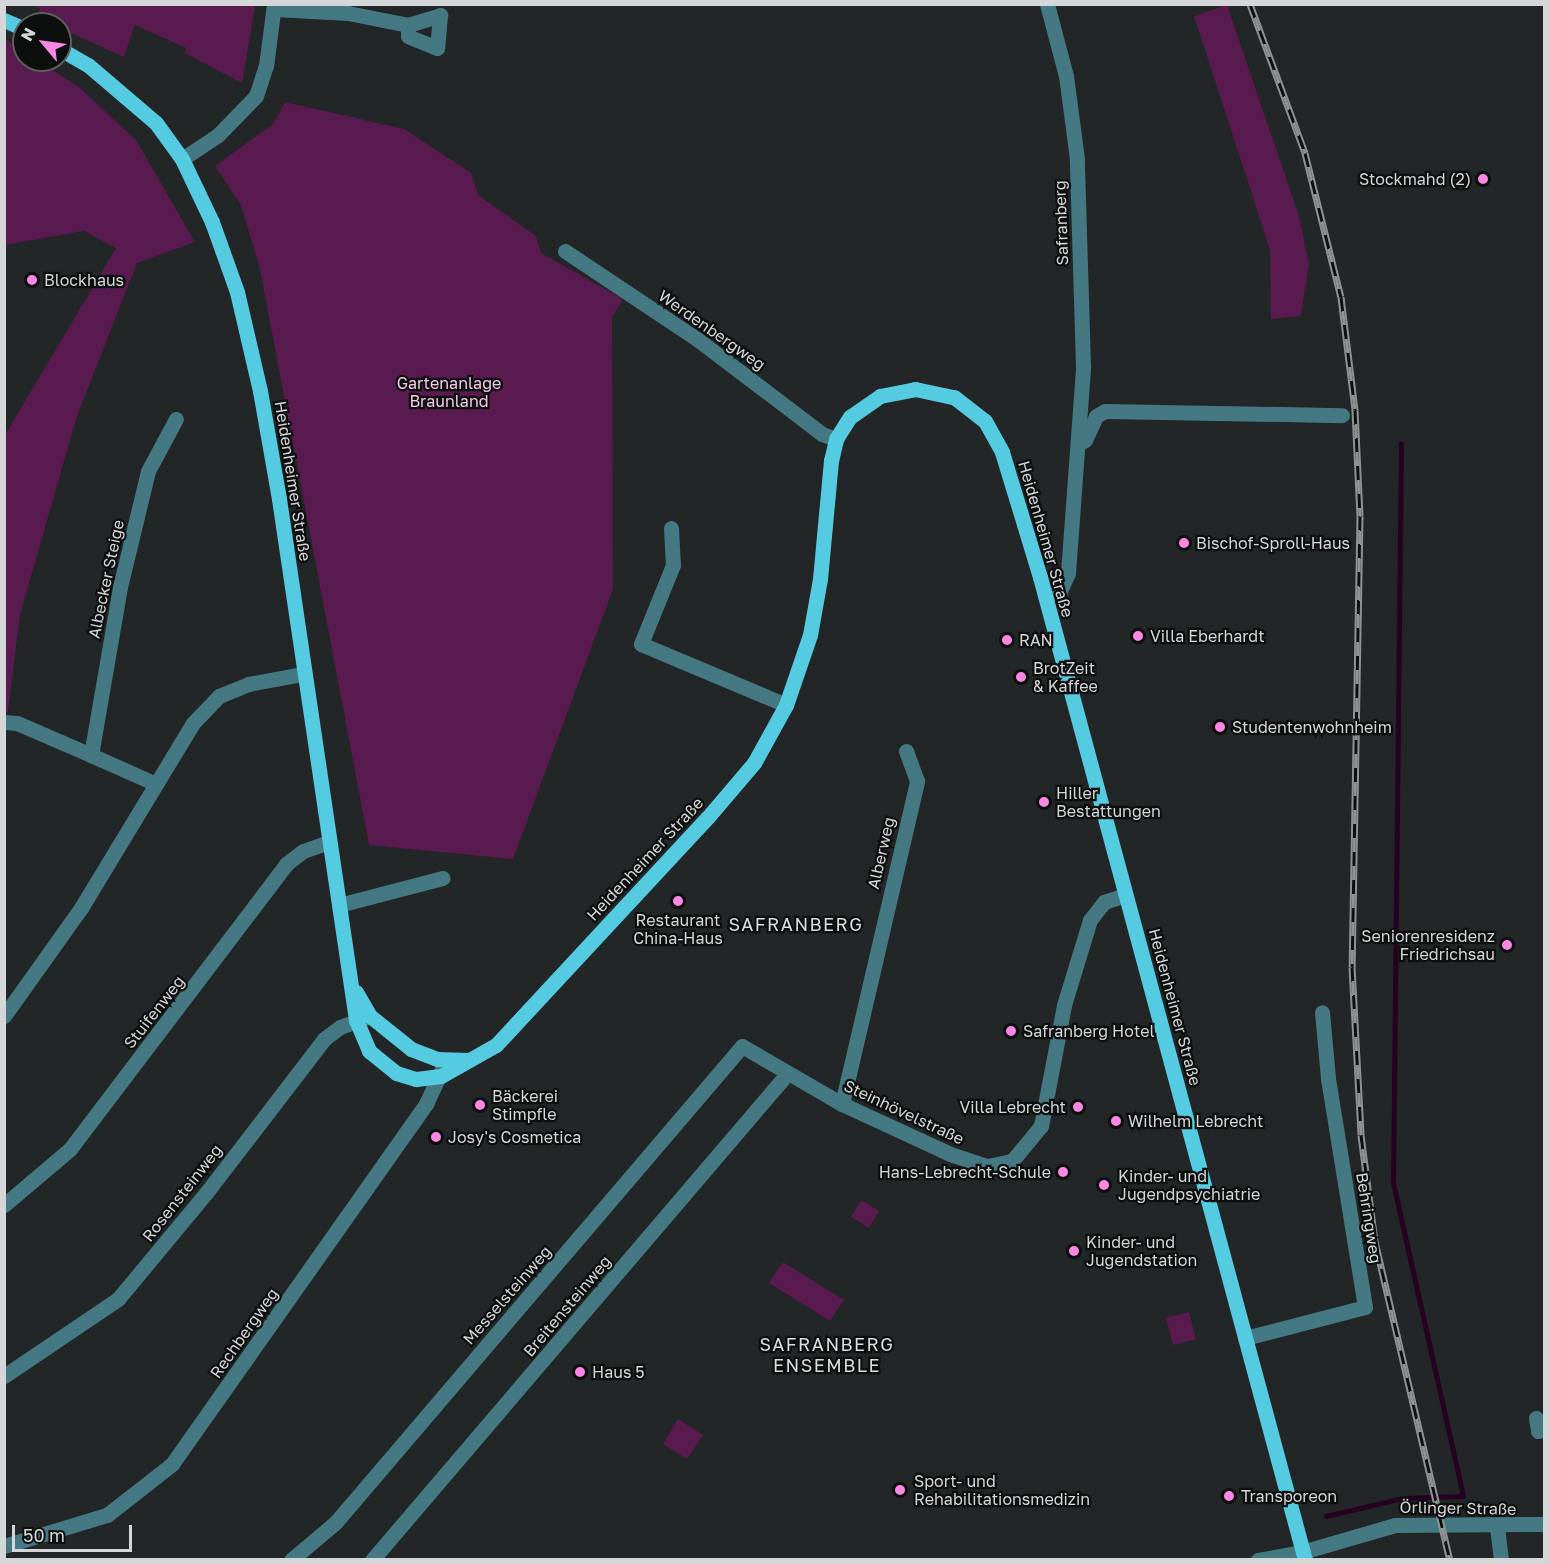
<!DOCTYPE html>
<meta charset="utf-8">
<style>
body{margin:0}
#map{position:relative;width:1549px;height:1564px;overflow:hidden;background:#232627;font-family:"Golos Text",sans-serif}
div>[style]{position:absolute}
.green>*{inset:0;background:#581a4f}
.stream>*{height:4.5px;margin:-2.25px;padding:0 2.25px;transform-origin:2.25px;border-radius:2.25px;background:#260221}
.minor>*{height:15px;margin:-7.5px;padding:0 7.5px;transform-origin:7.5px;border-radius:7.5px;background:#447882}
.major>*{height:15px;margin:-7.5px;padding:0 7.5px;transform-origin:7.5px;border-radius:7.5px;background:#54cbe1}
.rail>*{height:7px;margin-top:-3.5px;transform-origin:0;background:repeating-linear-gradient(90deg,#0d0f0f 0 14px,#8f9192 0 28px);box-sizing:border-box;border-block:2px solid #8f9192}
.dots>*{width:16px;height:16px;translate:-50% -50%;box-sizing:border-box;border:3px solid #0d0f0f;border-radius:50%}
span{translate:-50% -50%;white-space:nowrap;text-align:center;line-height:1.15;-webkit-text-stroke:4.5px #0d0f0f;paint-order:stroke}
.poi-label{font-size:16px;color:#d4d6d7}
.right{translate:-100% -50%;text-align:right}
.left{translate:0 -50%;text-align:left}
.street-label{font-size:16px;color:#d4d6d7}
.park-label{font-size:16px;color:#f3c9ea}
.neighbourhood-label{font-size:18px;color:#dadedf;letter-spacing:1.5px}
.frame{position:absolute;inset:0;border:6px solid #d4d6d7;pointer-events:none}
.north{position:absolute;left:12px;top:12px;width:60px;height:60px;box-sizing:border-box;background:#0d0f0f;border:2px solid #5d5f5f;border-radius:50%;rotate:299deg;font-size:16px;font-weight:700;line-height:24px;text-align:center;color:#d4d6d7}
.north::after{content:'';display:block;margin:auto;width:21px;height:27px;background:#fa87e6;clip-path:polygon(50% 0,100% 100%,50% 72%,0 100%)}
.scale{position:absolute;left:12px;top:1525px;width:120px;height:27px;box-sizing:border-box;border:3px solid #d4d6d7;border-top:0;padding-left:8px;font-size:18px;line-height:21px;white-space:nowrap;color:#d4d6d7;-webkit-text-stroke:4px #0d0f0f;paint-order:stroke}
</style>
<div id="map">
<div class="green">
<div style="clip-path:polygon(32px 5px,255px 5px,242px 83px,185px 53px,186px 48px,135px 25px,124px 57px,60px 28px,60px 24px,37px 18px,40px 8px)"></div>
<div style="clip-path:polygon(1227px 5px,1299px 216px,1309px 264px,1301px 316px,1271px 319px,1270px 250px,1194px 16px)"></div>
<div style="clip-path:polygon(5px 39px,24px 52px,24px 60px,36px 60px,79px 87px,136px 140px,195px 242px,137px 263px,77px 416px,20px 615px,8px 712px,4px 711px,5px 435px,116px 248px,84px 231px,5px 245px)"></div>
<div style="clip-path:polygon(285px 102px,404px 129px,471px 173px,478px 195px,536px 236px,541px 253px,623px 299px,612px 317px,613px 589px,513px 859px,369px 845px,260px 269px,241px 205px,215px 166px,273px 124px)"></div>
<div style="clip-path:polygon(861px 1200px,879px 1211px,869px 1228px,851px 1217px)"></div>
<div style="clip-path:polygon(783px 1262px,844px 1300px,830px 1321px,769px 1283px)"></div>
<div style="clip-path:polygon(1189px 1312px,1196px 1339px,1173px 1345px,1166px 1318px)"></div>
<div style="clip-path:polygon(678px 1419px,703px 1435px,687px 1459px,663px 1444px)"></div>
</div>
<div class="stream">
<div style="left:1326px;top:1516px;width:79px;rotate:-13.2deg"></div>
<div style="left:1403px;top:1498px;width:60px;rotate:-1.9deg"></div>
<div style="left:1463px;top:1496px;width:322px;rotate:-102.6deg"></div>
<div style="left:1393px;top:1182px;width:738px;rotate:-89.38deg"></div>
</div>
<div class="minor">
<div style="left:275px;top:9px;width:73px;rotate:3.1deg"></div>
<div style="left:348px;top:13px;width:61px;rotate:11.3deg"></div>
<div style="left:408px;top:25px;width:34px;rotate:-17deg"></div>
<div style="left:440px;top:15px;width:33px;rotate:95deg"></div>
<div style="left:437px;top:48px;width:31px;rotate:-158deg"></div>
<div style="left:408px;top:36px;width:11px;rotate:-90deg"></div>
<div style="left:182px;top:159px;width:43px;rotate:-33.7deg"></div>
<div style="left:218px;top:135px;width:54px;rotate:-45.7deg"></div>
<div style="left:256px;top:96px;width:32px;rotate:-72deg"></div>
<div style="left:266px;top:66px;width:63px;rotate:-82.6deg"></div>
<div style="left:565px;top:251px;width:159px;rotate:33.7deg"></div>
<div style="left:697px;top:339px;width:157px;rotate:37.2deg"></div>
<div style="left:822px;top:434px;width:15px;rotate:20deg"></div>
<div style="left:1078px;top:444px;width:8px;rotate:-30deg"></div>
<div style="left:1085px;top:440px;width:26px;rotate:-65deg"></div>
<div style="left:1096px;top:416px;width:10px;rotate:-29deg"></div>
<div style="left:1105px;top:411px;width:237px;rotate:1deg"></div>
<div style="left:671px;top:528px;width:37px;rotate:87deg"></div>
<div style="left:673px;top:565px;width:85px;rotate:112.1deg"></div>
<div style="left:641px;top:644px;width:157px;rotate:22.8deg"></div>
<div style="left:1045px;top:596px;width:16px;rotate:-18deg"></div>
<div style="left:1060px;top:591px;width:20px;rotate:-66deg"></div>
<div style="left:1068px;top:573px;width:207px;rotate:-85.8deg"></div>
<div style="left:1083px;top:367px;width:208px;rotate:-91.7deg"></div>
<div style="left:1077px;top:159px;width:84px;rotate:-97.5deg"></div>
<div style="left:1066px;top:76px;width:74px;rotate:-104.8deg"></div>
<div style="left:4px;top:722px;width:13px;rotate:4deg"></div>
<div style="left:17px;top:723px;width:81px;rotate:23.4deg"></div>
<div style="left:156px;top:784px;width:71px;rotate:-156deg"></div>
<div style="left:91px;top:755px;width:170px;rotate:-80.2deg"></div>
<div style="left:120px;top:587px;width:119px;rotate:-76.4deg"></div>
<div style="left:148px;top:471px;width:59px;rotate:-61.7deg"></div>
<div style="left:339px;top:905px;width:107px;rotate:-14.6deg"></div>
<div style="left:4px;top:1016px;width:133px;rotate:-54.5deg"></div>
<div style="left:81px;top:908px;width:216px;rotate:-58.8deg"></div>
<div style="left:193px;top:723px;width:37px;rotate:-46deg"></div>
<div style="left:219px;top:696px;width:31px;rotate:-22deg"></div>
<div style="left:248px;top:684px;width:56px;rotate:-10.3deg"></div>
<div style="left:842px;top:1104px;width:332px;rotate:-76.9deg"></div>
<div style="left:917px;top:781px;width:32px;rotate:-110deg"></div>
<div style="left:4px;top:1205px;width:87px;rotate:-40.3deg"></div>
<div style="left:70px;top:1149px;width:358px;rotate:-52.8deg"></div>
<div style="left:286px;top:864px;width:21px;rotate:-37deg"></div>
<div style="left:303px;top:851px;width:28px;rotate:-19deg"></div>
<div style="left:1245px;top:1338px;width:124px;rotate:-14.5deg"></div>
<div style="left:1365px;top:1307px;width:232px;rotate:-99.2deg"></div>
<div style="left:1328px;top:1078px;width:66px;rotate:-95.2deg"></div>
<div style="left:4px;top:1376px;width:138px;rotate:-34deg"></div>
<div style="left:118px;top:1299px;width:138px;rotate:-50.3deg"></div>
<div style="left:206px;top:1193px;width:194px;rotate:-52.5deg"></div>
<div style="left:324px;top:1039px;width:20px;rotate:-37deg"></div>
<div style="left:340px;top:1027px;width:29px;rotate:-20deg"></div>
<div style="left:1536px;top:1418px;width:13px;rotate:81deg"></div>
<div style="left:1538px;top:1431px;width:6px;rotate:-18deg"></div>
<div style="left:1497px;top:1527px;width:33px;rotate:83deg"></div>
<div style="left:4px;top:1546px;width:108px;rotate:-16.8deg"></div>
<div style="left:107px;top:1515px;width:83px;rotate:-38.1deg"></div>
<div style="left:172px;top:1464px;width:441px;rotate:-54.8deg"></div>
<div style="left:426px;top:1104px;width:41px;rotate:-65.3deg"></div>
<div style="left:291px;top:1560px;width:57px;rotate:-40.1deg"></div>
<div style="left:335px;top:1523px;width:627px;rotate:-49.53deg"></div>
<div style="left:742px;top:1046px;width:116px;rotate:30.1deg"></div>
<div style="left:842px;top:1104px;width:119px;rotate:24.8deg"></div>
<div style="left:950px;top:1154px;width:39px;rotate:18deg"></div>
<div style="left:987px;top:1166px;width:25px;rotate:-11deg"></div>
<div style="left:1012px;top:1161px;width:45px;rotate:-50.4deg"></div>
<div style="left:1041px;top:1126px;width:123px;rotate:-79.2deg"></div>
<div style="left:1064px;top:1005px;width:89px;rotate:-73deg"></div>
<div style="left:1090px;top:920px;width:23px;rotate:-52deg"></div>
<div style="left:1104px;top:902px;width:22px;rotate:-18deg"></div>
<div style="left:372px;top:1560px;width:639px;rotate:-49.51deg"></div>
<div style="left:1258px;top:1560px;width:45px;rotate:-10.3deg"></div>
<div style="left:1302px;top:1552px;width:97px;rotate:-16.2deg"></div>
<div style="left:1395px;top:1525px;width:149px;rotate:-0.4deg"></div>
</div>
<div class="major">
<div style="left:4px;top:20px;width:22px;rotate:24deg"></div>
<div style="left:60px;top:49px;width:32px;rotate:30deg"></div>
<div style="left:88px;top:65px;width:89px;rotate:40.5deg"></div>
<div style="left:156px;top:123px;width:44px;rotate:54.2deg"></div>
<div style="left:182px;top:159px;width:70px;rotate:64.5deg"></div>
<div style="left:212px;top:222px;width:74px;rotate:70.3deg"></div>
<div style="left:237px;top:292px;width:102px;rotate:76.9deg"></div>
<div style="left:260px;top:391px;width:110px;rotate:80deg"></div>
<div style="left:279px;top:499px;width:527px;rotate:81.59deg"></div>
<div style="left:356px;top:1020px;width:34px;rotate:67deg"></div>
<div style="left:369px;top:1051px;width:35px;rotate:39deg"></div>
<div style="left:396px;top:1073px;width:21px;rotate:17deg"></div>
<div style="left:416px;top:1079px;width:25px;rotate:-7deg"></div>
<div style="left:441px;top:1076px;width:63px;rotate:-29.4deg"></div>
<div style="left:496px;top:1045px;width:311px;rotate:-47.1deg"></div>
<div style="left:708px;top:817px;width:71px;rotate:-49.6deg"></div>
<div style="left:754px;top:763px;width:66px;rotate:-61.1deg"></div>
<div style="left:786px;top:705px;width:74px;rotate:-71.1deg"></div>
<div style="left:810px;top:635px;width:57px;rotate:-79.9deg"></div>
<div style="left:820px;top:579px;width:119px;rotate:-84.7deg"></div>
<div style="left:831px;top:461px;width:23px;rotate:-77deg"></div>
<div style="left:836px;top:439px;width:26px;rotate:-58deg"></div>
<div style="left:850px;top:417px;width:37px;rotate:-35deg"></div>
<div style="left:880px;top:396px;width:36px;rotate:-11deg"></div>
<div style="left:915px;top:389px;width:40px;rotate:12deg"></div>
<div style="left:954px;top:397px;width:39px;rotate:38deg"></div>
<div style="left:985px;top:421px;width:35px;rotate:61deg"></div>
<div style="left:1002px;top:452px;width:131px;rotate:73.1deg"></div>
<div style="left:1040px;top:577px;width:1018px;rotate:74.91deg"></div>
<div style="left:356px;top:992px;width:28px;rotate:60deg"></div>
<div style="left:370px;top:1016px;width:53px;rotate:38.8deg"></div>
<div style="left:411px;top:1049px;width:28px;rotate:21deg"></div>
<div style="left:437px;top:1059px;width:32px;rotate:2deg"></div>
</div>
<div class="rail">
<div style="left:1250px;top:4px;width:159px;rotate:69.7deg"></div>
<div style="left:1305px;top:153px;width:148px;rotate:76deg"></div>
<div style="left:1341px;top:297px;width:114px;rotate:82.9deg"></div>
<div style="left:1355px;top:410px;width:106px;rotate:87.3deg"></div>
<div style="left:1360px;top:516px;width:451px;rotate:91deg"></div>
<div style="left:1352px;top:967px;width:168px;rotate:86.9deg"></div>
<div style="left:1361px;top:1135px;width:107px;rotate:82.5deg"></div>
<div style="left:1375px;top:1241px;width:328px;rotate:76.8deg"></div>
</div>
<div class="dots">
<div style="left:1483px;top:179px;background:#fa87e6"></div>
<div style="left:32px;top:280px;background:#fa87e6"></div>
<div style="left:1184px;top:543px;background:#fa87e6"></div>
<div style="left:1138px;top:636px;background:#fa87e6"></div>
<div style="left:1007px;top:640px;background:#fa87e6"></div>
<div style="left:1021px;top:677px;background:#fa87e6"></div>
<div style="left:1220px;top:727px;background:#fa87e6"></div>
<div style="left:1044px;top:802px;background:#fa87e6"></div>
<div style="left:678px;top:901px;background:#fa87e6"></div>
<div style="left:1507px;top:945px;background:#fa87e6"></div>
<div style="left:1011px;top:1031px;background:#fa87e6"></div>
<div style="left:480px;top:1105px;background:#fa87e6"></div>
<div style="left:1078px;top:1107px;background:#fa87e6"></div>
<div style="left:1116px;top:1121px;background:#fa87e6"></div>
<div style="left:436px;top:1137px;background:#fa87e6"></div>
<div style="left:1063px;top:1172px;background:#fa87e6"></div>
<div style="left:1104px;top:1185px;background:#fa87e6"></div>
<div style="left:1074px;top:1251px;background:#fa87e6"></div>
<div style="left:580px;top:1372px;background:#fa87e6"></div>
<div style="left:900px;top:1490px;background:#fa87e6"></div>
<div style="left:1229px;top:1496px;background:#fa87e6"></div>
</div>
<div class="poi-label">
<span class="right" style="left:1471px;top:179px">Stockmahd (2)</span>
<span class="left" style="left:44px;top:280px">Blockhaus</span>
<span class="left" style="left:1196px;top:543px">Bischof-Sproll-Haus</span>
<span class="left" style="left:1150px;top:636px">Villa Eberhardt</span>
<span class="left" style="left:1019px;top:640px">RAN</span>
<span class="left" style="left:1033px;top:677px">BrotZeit<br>&amp; Kaffee</span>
<span class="left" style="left:1232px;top:727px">Studentenwohnheim</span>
<span class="left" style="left:1056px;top:802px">Hiller<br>Bestattungen</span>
<span style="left:678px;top:929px">Restaurant<br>China-Haus</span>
<span class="right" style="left:1495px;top:945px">Seniorenresidenz<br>Friedrichsau</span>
<span class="left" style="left:1023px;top:1031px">Safranberg Hotel</span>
<span class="left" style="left:492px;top:1105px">Bäckerei<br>Stimpfle</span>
<span class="right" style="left:1066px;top:1107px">Villa Lebrecht</span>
<span class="left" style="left:1128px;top:1121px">Wilhelm Lebrecht</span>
<span class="left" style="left:448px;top:1137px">Josy's Cosmetica</span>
<span class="right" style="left:1051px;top:1172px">Hans-Lebrecht-Schule</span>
<span class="left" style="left:1118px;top:1185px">Kinder- und<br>Jugendpsychiatrie</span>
<span class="left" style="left:1086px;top:1251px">Kinder- und<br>Jugendstation</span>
<span class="left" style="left:592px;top:1372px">Haus 5</span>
<span class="left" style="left:914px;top:1490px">Sport- und<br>Rehabilitationsmedizin</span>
<span class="left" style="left:1241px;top:1496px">Transporeon</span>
</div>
<div class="street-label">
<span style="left:1061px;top:223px;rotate:-92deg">Safranberg</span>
<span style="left:712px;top:330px;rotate:35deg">Werdenbergweg</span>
<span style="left:293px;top:481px;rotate:81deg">Heidenheimer Straße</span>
<span style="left:1046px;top:539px;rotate:74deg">Heidenheimer Straße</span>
<span style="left:106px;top:579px;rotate:-78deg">Albecker Steige</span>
<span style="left:881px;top:853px;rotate:-77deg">Alberweg</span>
<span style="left:645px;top:859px;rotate:-47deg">Heidenheimer Straße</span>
<span style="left:1175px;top:1007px;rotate:75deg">Heidenheimer Straße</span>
<span style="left:154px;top:1012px;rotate:-52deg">Stuifenweg</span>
<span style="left:904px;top:1112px;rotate:25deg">Steinhövelstraße</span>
<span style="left:182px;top:1193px;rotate:-52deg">Rosensteinweg</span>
<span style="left:1369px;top:1218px;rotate:81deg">Behringweg</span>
<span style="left:507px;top:1295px;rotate:-49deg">Messelsteinweg</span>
<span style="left:567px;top:1306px;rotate:-50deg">Breitensteinweg</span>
<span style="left:244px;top:1333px;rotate:-55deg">Rechbergweg</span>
<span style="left:1458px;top:1508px;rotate:1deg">Örlinger Straße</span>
</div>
<div class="park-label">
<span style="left:449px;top:392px">Gartenanlage<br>Braunland</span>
</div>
<div class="neighbourhood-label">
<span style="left:796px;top:924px">SAFRANBERG</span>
<span style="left:827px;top:1355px">SAFRANBERG<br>ENSEMBLE</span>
</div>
<div class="frame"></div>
<div class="north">N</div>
<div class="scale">50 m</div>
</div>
